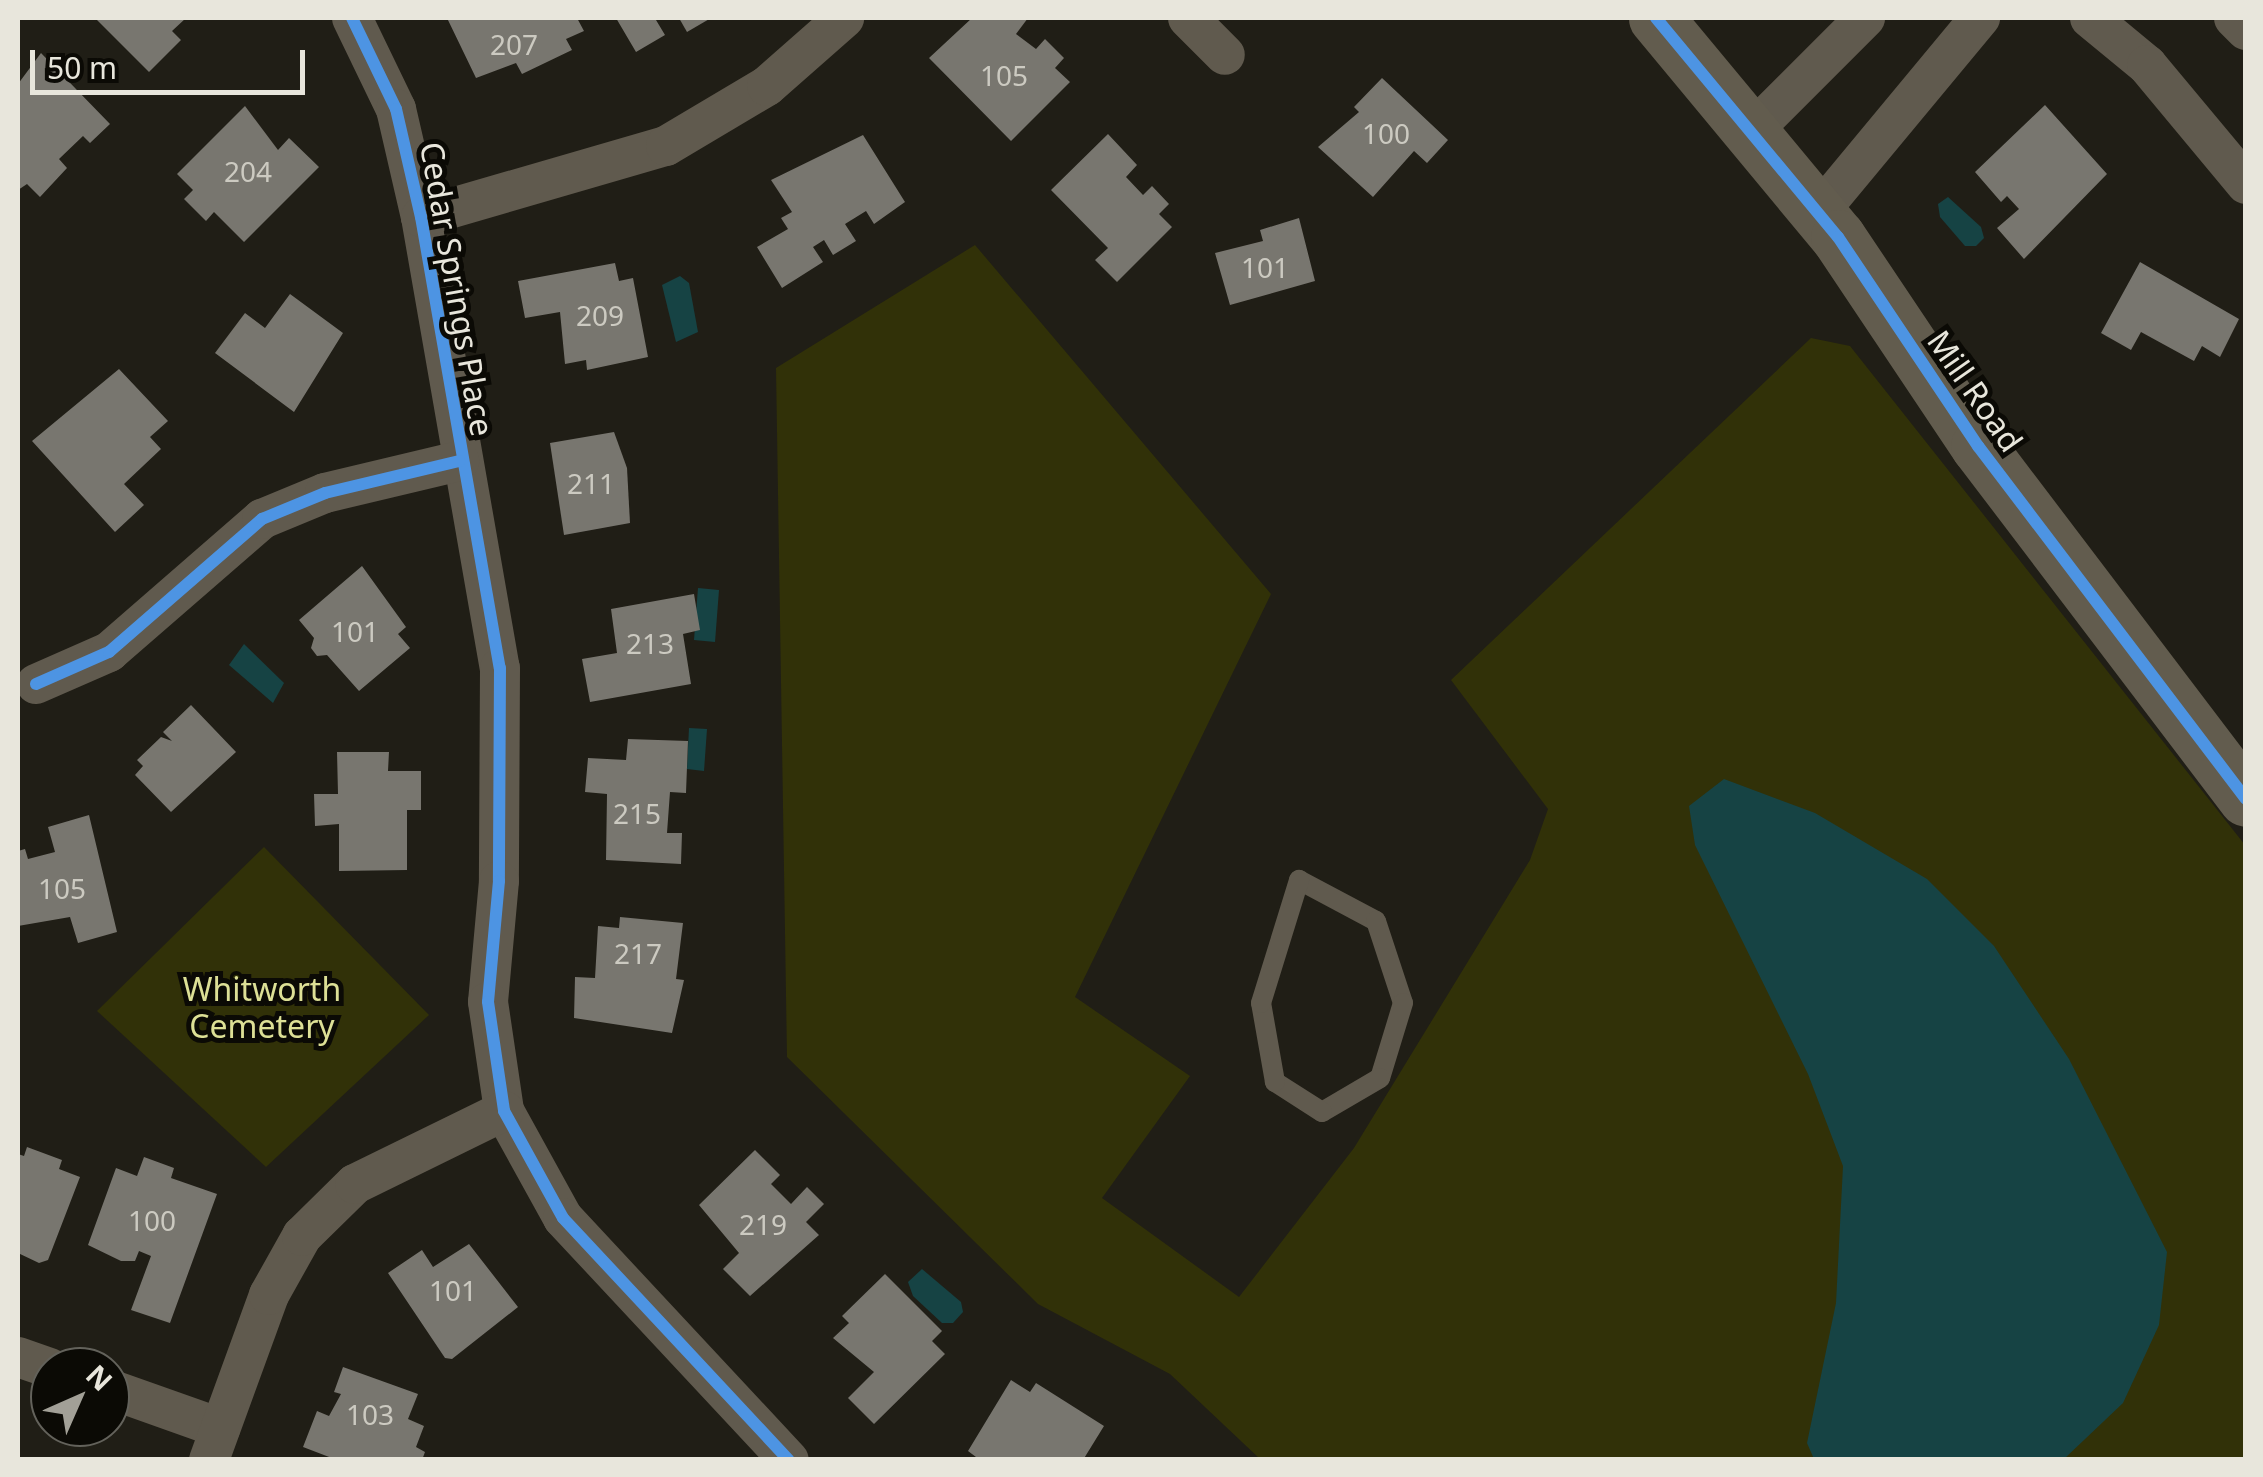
<!DOCTYPE html>
<style>
body{margin:0}
#map{position:relative;width:2263px;height:1477px;overflow:hidden;background:#201e16;font-family:"Noto Sans",sans-serif}
div>[style]{position:absolute}
.green>*{inset:0;background:#313108}
.water>*{inset:0;background:#164344}
.building>*{inset:0;background:#78766f}
.lane>*{height:20px;margin:-10px;padding:0 10px;transform-origin:10px;border-radius:10px;background:#605a4e}
.street>*{height:40px;margin:-20px;padding:0 20px;transform-origin:20px;border-radius:20px;background:#605a4e}
.secondary>*{height:55px;margin:-27.5px;padding:0 27.5px;transform-origin:27.5px;border-radius:27.5px;background:#625c4e}
.cycleway>*{height:12px;margin:-6px;padding:0 6px;transform-origin:6px;border-radius:6px;background:#4d94e3}
span{translate:-50% -50%;white-space:nowrap;text-align:center;line-height:1.15;-webkit-text-stroke:10px #0b0a05;paint-order:stroke}
.number-label{font-size:28px;color:#cccac1}
.number-label span{-webkit-text-stroke-width:0}
.street-label{font-size:32px;color:#e8e6dc}
.park-label{font-size:32px;color:#dde096}
.frame{position:absolute;inset:0;border:20px solid #e8e6dc;pointer-events:none}
.north{position:absolute;left:30px;top:1347px;width:100px;height:100px;box-sizing:border-box;background:#0b0a05;border:2px solid #63625b;border-radius:50%;rotate:45deg;font-size:28px;font-weight:700;line-height:40px;text-align:center;color:#e8e6dc}
.north::after{content:'';display:block;margin:auto;width:35px;height:45px;background:#a2a097;clip-path:polygon(50% 0,100% 100%,50% 72%,0 100%)}
.scale{position:absolute;left:30px;top:50px;width:275px;height:45px;box-sizing:border-box;border:5px solid #e8e6dc;border-top:0;padding-left:12px;font-size:30px;line-height:35px;white-space:nowrap;color:#e8e6dc;-webkit-text-stroke:8px #0b0a05;paint-order:stroke}
</style>
<div id="map">
<div class="green">
<div style="clip-path:polygon(975px 245px,1271px 594px,1075px 997px,1190px 1076px,1102px 1198px,1239px 1297px,1354px 1148px,1530px 860px,1548px 809px,1451px 680px,1811px 338px,1850px 346px,2245px 845px,2245px 1459px,1260px 1459px,1170px 1374px,1038px 1304px,787px 1057px,776px 368px)"></div>
<div style="clip-path:polygon(264px 847px,429px 1015px,266px 1167px,97px 1011px)"></div>
</div>
<div class="water">
<div style="clip-path:polygon(1948px 197px,1981px 227px,1984px 238px,1976px 246px,1965px 246px,1940px 217px,1938px 204px)"></div>
<div style="clip-path:polygon(680px 276px,689px 283px,698px 332px,676px 342px,662px 285px)"></div>
<div style="clip-path:polygon(698px 588px,719px 590px,715px 642px,694px 640px)"></div>
<div style="clip-path:polygon(244px 644px,284px 683px,273px 703px,229px 665px)"></div>
<div style="clip-path:polygon(689px 728px,707px 729px,704px 771px,687px 769px)"></div>
<div style="clip-path:polygon(1724px 779px,1815px 813px,1927px 879px,1994px 946px,2069px 1059px,2167px 1252px,2159px 1325px,2123px 1403px,2064px 1459px,1814px 1459px,1807px 1443px,1836px 1303px,1843px 1166px,1808px 1074px,1695px 845px,1689px 806px)"></div>
<div style="clip-path:polygon(922px 1269px,961px 1302px,963px 1312px,953px 1323px,942px 1323px,913px 1296px,908px 1282px)"></div>
</div>
<div class="building">
<div style="clip-path:polygon(95px 18px,186px 18px,172px 31px,181px 40px,149px 72px)"></div>
<div style="clip-path:polygon(447px 18px,577px 18px,584px 31px,566px 39px,572px 50px,522px 74px,516px 63px,476px 78px)"></div>
<div style="clip-path:polygon(616px 18px,661px 18px,656px 20px,665px 35px,636px 52px)"></div>
<div style="clip-path:polygon(679px 18px,711px 18px,687px 32px)"></div>
<div style="clip-path:polygon(972px 18px,1028px 18px,1016px 34px,1036px 49px,1045px 39px,1064px 58px,1055px 68px,1070px 82px,1011px 141px,929px 58px)"></div>
<div style="clip-path:polygon(41px 53px,110px 124px,90px 143px,83px 136px,59px 159px,67px 168px,40px 197px,27px 184px,18px 190px,18px 84px)"></div>
<div style="clip-path:polygon(1382px 78px,1448px 140px,1427px 163px,1414px 151px,1373px 197px,1318px 147px,1359px 112px,1354px 107px)"></div>
<div style="clip-path:polygon(2045px 105px,2107px 174px,2024px 259px,1997px 228px,2019px 209px,2007px 196px,2001px 202px,1975px 172px)"></div>
<div style="clip-path:polygon(245px 106px,278px 150px,289px 138px,319px 167px,244px 242px,214px 212px,206px 221px,184px 199px,193px 190px,177px 174px)"></div>
<div style="clip-path:polygon(1108px 134px,1137px 165px,1126px 177px,1143px 195px,1152px 186px,1169px 204px,1159px 214px,1172px 227px,1117px 282px,1095px 260px,1108px 248px,1051px 190px)"></div>
<div style="clip-path:polygon(863px 135px,905px 202px,874px 224px,866px 211px,845px 224px,856px 241px,833px 255px,824px 240px,813px 247px,823px 262px,782px 288px,757px 247px,788px 229px,781px 218px,792px 212px,771px 180px)"></div>
<div style="clip-path:polygon(1299px 218px,1315px 281px,1230px 305px,1215px 253px,1263px 241px,1260px 230px)"></div>
<div style="clip-path:polygon(2140px 262px,2239px 319px,2220px 357px,2202px 346px,2194px 361px,2141px 332px,2131px 350px,2101px 333px)"></div>
<div style="clip-path:polygon(615px 263px,619px 281px,633px 278px,648px 357px,587px 370px,586px 360px,565px 364px,560px 312px,525px 318px,518px 281px)"></div>
<div style="clip-path:polygon(290px 294px,343px 333px,294px 412px,215px 353px,245px 313px,265px 328px)"></div>
<div style="clip-path:polygon(119px 369px,168px 421px,150px 437px,161px 449px,124px 484px,144px 505px,115px 532px,32px 441px)"></div>
<div style="clip-path:polygon(614px 432px,627px 468px,630px 523px,564px 535px,550px 443px)"></div>
<div style="clip-path:polygon(362px 566px,406px 627px,398px 634px,410px 648px,359px 691px,327px 655px,317px 656px,311px 648px,314px 638px,299px 620px)"></div>
<div style="clip-path:polygon(694px 594px,700px 630px,683px 634px,691px 684px,590px 702px,582px 659px,617px 653px,611px 609px)"></div>
<div style="clip-path:polygon(191px 705px,236px 752px,171px 812px,135px 775px,143px 766px,137px 760px,161px 737px,172px 741px,163px 732px)"></div>
<div style="clip-path:polygon(628px 739px,688px 741px,686px 793px,670px 792px,667px 833px,682px 833px,681px 864px,606px 860px,607px 794px,585px 792px,588px 758px,626px 760px)"></div>
<div style="clip-path:polygon(337px 752px,389px 752px,388px 771px,421px 771px,421px 810px,407px 810px,407px 870px,339px 871px,339px 824px,315px 826px,314px 794px,338px 794px)"></div>
<div style="clip-path:polygon(89px 815px,117px 932px,78px 943px,70px 917px,18px 926px,18px 851px,25px 849px,28px 859px,55px 852px,48px 827px)"></div>
<div style="clip-path:polygon(620px 917px,683px 923px,676px 979px,684px 980px,672px 1033px,574px 1018px,575px 977px,595px 978px,598px 926px,619px 928px)"></div>
<div style="clip-path:polygon(27px 1147px,62px 1160px,59px 1169px,80px 1177px,48px 1260px,39px 1263px,18px 1253px,18px 1154px,24px 1156px)"></div>
<div style="clip-path:polygon(755px 1150px,780px 1175px,771px 1184px,791px 1204px,807px 1187px,824px 1204px,806px 1222px,819px 1235px,750px 1296px,723px 1269px,739px 1253px,699px 1205px)"></div>
<div style="clip-path:polygon(144px 1157px,174px 1168px,171px 1178px,217px 1194px,170px 1323px,131px 1310px,151px 1256px,139px 1251px,135px 1261px,121px 1261px,88px 1245px,116px 1168px,137px 1176px)"></div>
<div style="clip-path:polygon(469px 1244px,518px 1307px,452px 1359px,445px 1358px,388px 1273px,422px 1250px,433px 1267px)"></div>
<div style="clip-path:polygon(885px 1274px,942px 1331px,932px 1341px,945px 1354px,874px 1424px,848px 1398px,874px 1372px,833px 1338px,849px 1323px,842px 1316px)"></div>
<div style="clip-path:polygon(343px 1367px,418px 1394px,408px 1419px,424px 1426px,416px 1447px,425px 1452px,422px 1460px,337px 1460px,303px 1447px,317px 1411px,329px 1416px,341px 1394px,334px 1392px)"></div>
<div style="clip-path:polygon(1011px 1380px,1030px 1392px,1036px 1383px,1104px 1426px,1083px 1460px,980px 1460px,968px 1451px)"></div>
</div>
<div class="lane">
<div style="left:1299px;top:880px;width:87px;rotate:28deg"></div>
<div style="left:1376px;top:921px;width:86px;rotate:71.8deg"></div>
<div style="left:1403px;top:1003px;width:78px;rotate:107deg"></div>
<div style="left:1380px;top:1078px;width:67px;rotate:149.6deg"></div>
<div style="left:1322px;top:1112px;width:56px;rotate:-147.4deg"></div>
<div style="left:1275px;top:1082px;width:80px;rotate:-100deg"></div>
<div style="left:1261px;top:1003px;width:129px;rotate:-72.8deg"></div>
</div>
<div class="street">
<div style="left:352px;top:18px;width:101px;rotate:64.2deg"></div>
<div style="left:396px;top:109px;width:111px;rotate:77deg"></div>
<div style="left:421px;top:217px;width:458px;rotate:80.1deg"></div>
<div style="left:500px;top:668px;width:213px;rotate:90.3deg"></div>
<div style="left:499px;top:881px;width:121px;rotate:95.2deg"></div>
<div style="left:488px;top:1002px;width:110px;rotate:81.6deg"></div>
<div style="left:504px;top:1111px;width:122px;rotate:61.1deg"></div>
<div style="left:563px;top:1218px;width:331px;rotate:47deg"></div>
<div style="left:1188px;top:18px;width:52px;rotate:45deg"></div>
<div style="left:2090px;top:18px;width:74px;rotate:39.5deg"></div>
<div style="left:2147px;top:65px;width:155px;rotate:50.2deg"></div>
<div style="left:2234px;top:18px;width:17px;rotate:45deg"></div>
<div style="left:1752px;top:131px;width:160px;rotate:-45deg"></div>
<div style="left:1818px;top:213px;width:254px;rotate:-50.3deg"></div>
<div style="left:421px;top:217px;width:255px;rotate:-16.2deg"></div>
<div style="left:666px;top:146px;width:117px;rotate:-30.7deg"></div>
<div style="left:767px;top:86px;width:103px;rotate:-41.4deg"></div>
<div style="left:36px;top:684px;width:80px;rotate:-23.7deg"></div>
<div style="left:109px;top:652px;width:203px;rotate:-41deg"></div>
<div style="left:262px;top:519px;width:68px;rotate:-22.4deg"></div>
<div style="left:325px;top:493px;width:138px;rotate:-13.4deg"></div>
<div style="left:18px;top:1357px;width:34px;rotate:19deg"></div>
<div style="left:110px;top:1389px;width:117px;rotate:19.5deg"></div>
<div style="left:209px;top:1460px;width:176px;rotate:-70deg"></div>
<div style="left:269px;top:1295px;width:68px;rotate:-60.8deg"></div>
<div style="left:302px;top:1236px;width:74px;rotate:-44.5deg"></div>
<div style="left:355px;top:1184px;width:166px;rotate:-26.1deg"></div>
</div>
<div class="secondary">
<div style="left:1656px;top:18px;width:285px;rotate:50.3deg"></div>
<div style="left:1838px;top:237px;width:252px;rotate:56.2deg"></div>
<div style="left:1978px;top:446px;width:443px;rotate:52.8deg"></div>
</div>
<div class="cycleway">
<div style="left:352px;top:18px;width:101px;rotate:64.2deg"></div>
<div style="left:396px;top:109px;width:111px;rotate:77deg"></div>
<div style="left:421px;top:217px;width:458px;rotate:80.1deg"></div>
<div style="left:500px;top:668px;width:213px;rotate:90.3deg"></div>
<div style="left:499px;top:881px;width:121px;rotate:95.2deg"></div>
<div style="left:488px;top:1002px;width:110px;rotate:81.6deg"></div>
<div style="left:504px;top:1111px;width:122px;rotate:61.1deg"></div>
<div style="left:563px;top:1218px;width:331px;rotate:47deg"></div>
<div style="left:1656px;top:18px;width:285px;rotate:50.3deg"></div>
<div style="left:1838px;top:237px;width:252px;rotate:56.2deg"></div>
<div style="left:1978px;top:446px;width:443px;rotate:52.8deg"></div>
<div style="left:36px;top:684px;width:80px;rotate:-23.7deg"></div>
<div style="left:109px;top:652px;width:203px;rotate:-41deg"></div>
<div style="left:262px;top:519px;width:68px;rotate:-22.4deg"></div>
<div style="left:325px;top:493px;width:138px;rotate:-13.4deg"></div>
</div>
<div class="number-label">
<span style="left:514px;top:44px">207</span>
<span style="left:1004px;top:75px">105</span>
<span style="left:1386px;top:133px">100</span>
<span style="left:248px;top:171px">204</span>
<span style="left:1265px;top:267px">101</span>
<span style="left:600px;top:315px">209</span>
<span style="left:591px;top:483px">211</span>
<span style="left:355px;top:631px">101</span>
<span style="left:650px;top:643px">213</span>
<span style="left:637px;top:813px">215</span>
<span style="left:62px;top:888px">105</span>
<span style="left:638px;top:953px">217</span>
<span style="left:152px;top:1220px">100</span>
<span style="left:763px;top:1224px">219</span>
<span style="left:453px;top:1290px">101</span>
<span style="left:370px;top:1414px">103</span>
</div>
<div class="street-label">
<span style="left:457px;top:289px;rotate:80deg">Cedar Springs Place</span>
<span style="left:1975px;top:391px;rotate:55deg">Mill Road</span>
</div>
<div class="park-label">
<span style="left:262px;top:1008px">Whitworth<br>Cemetery</span>
</div>
<div class="frame"></div>
<div class="north">N</div>
<div class="scale">50 m</div>
</div>
